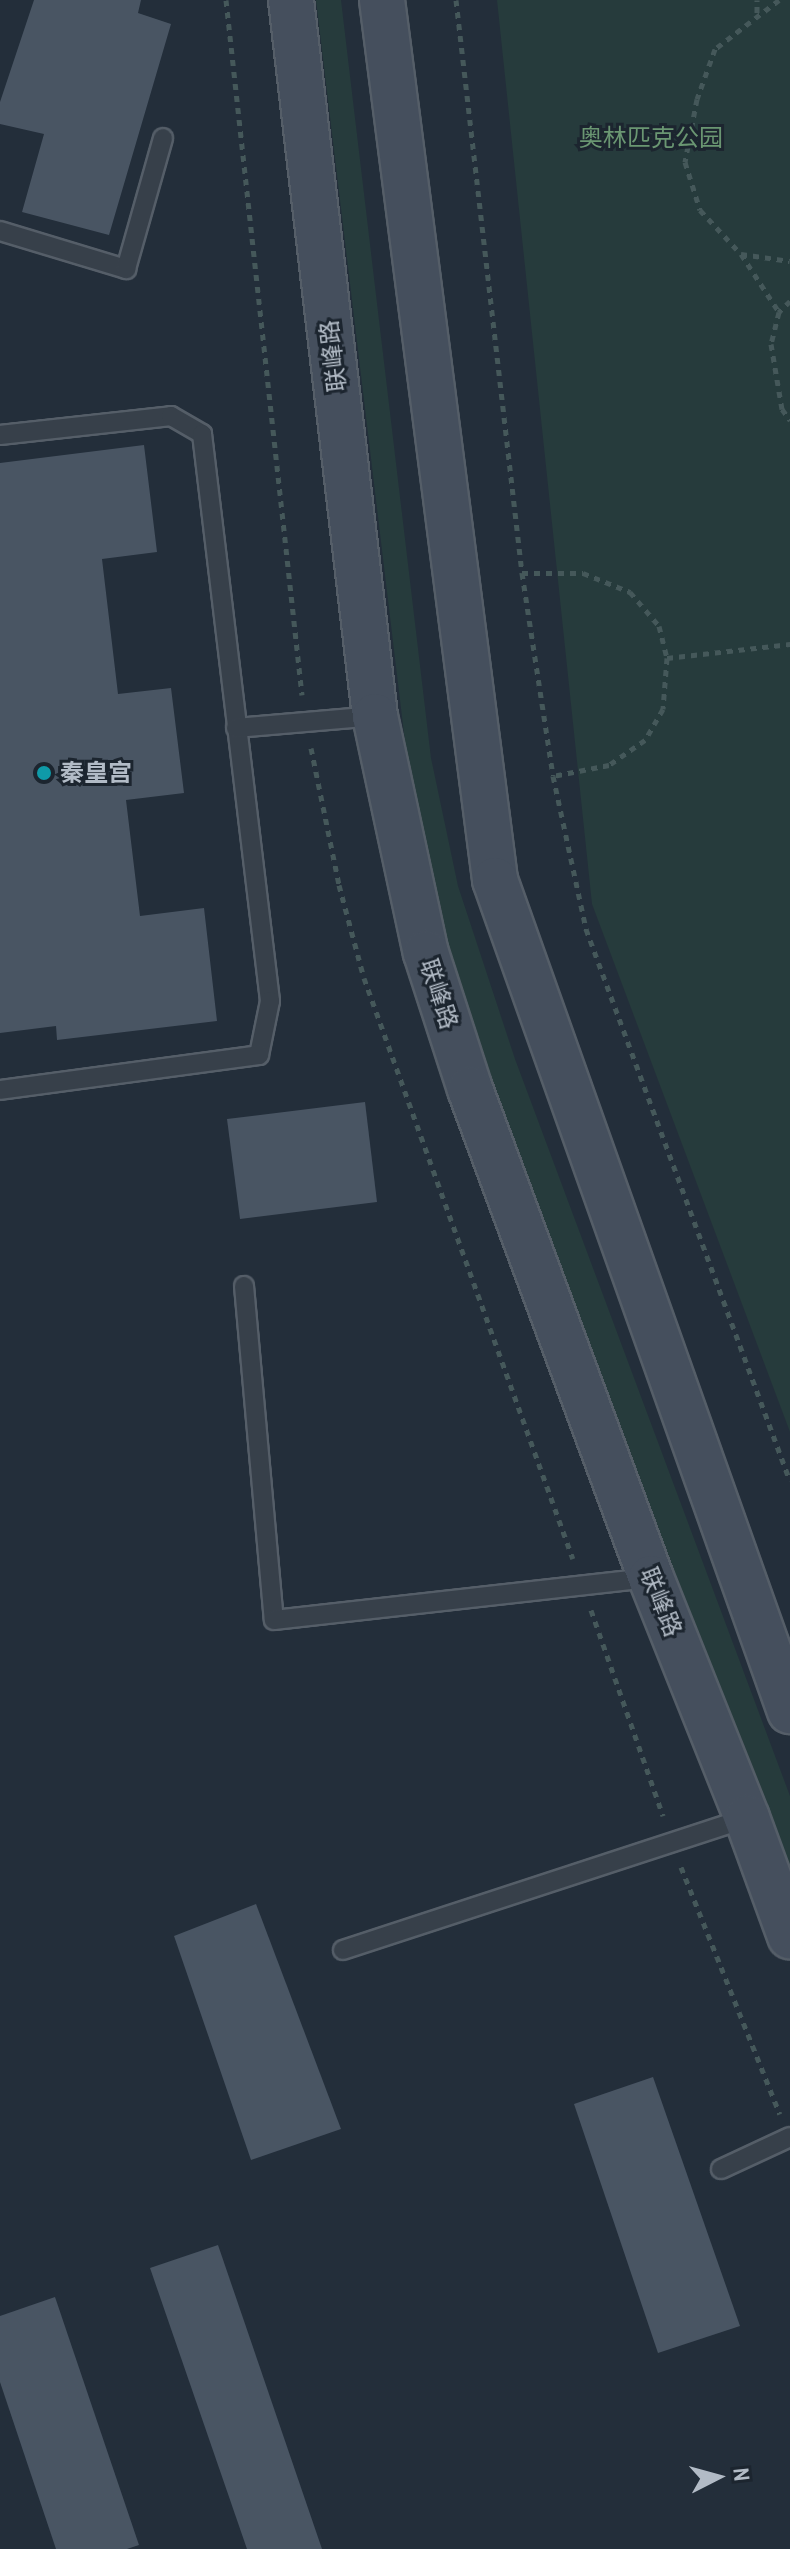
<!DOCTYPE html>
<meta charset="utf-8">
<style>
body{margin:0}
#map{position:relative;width:790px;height:2549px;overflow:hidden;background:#232e3a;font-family:"Archivo Narrow","Noto Sans SC",sans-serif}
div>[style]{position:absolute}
.green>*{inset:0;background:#263b3c}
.building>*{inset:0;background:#495563}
.path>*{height:5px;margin-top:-2.5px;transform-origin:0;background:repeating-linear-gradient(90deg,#45585a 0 6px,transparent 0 12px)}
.roads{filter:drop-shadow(2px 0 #555e68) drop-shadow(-2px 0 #555e68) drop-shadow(0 2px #555e68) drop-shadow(0 -2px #555e68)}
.lane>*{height:18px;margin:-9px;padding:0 9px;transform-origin:9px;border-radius:9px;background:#37404a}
.secondary>*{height:44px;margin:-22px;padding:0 22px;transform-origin:22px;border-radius:22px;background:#454f5d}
.dots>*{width:22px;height:22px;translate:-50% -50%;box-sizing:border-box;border:4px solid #1c252f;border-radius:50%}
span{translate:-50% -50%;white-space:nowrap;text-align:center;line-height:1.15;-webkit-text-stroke:6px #1c252f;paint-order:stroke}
.park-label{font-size:24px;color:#6a9672}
.street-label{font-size:24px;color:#b2bbc6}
.poi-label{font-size:24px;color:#b2bbc6;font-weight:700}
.left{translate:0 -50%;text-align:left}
.north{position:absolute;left:678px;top:2437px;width:80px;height:80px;-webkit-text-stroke:6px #1c252f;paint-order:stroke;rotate:84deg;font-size:22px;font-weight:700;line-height:32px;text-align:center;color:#b2bbc6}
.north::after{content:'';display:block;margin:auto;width:28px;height:36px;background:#b2bbc6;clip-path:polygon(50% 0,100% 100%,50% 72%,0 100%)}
</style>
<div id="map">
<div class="green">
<div style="clip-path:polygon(316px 0,341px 0,431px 758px,458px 886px,515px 1059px,790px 1796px,790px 1881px,485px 1068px,433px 903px,409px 775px)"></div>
<div style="clip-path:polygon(497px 0,790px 0,790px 1432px,592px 904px)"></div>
</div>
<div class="building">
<div style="clip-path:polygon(34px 0,141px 0,138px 13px,171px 24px,109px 235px,22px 212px,44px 134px,0 124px,0 102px)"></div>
<div style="clip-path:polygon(144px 445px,157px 552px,102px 559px,118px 694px,171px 688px,184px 793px,126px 800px,140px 916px,204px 908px,217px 1021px,57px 1040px,56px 1026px,0 1033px,0 463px)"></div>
<div style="clip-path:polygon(365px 1102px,377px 1202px,240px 1219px,227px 1119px)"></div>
<div style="clip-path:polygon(256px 1904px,341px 2129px,251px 2160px,174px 1936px)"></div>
<div style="clip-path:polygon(653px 2077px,740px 2326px,658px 2353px,574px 2104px)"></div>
<div style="clip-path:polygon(218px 2245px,322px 2549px,247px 2549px,150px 2268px)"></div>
<div style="clip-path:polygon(55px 2297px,139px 2545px,127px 2549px,56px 2549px,0 2382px,0 2316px)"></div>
</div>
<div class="path">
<div style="left:226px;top:0;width:699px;rotate:83.76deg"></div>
<div style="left:456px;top:0;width:577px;rotate:83.43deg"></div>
<div style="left:522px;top:573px;width:205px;rotate:81.3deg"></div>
<div style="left:553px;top:776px;width:157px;rotate:77.8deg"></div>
<div style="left:586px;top:929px;width:588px;rotate:69.72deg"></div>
<div style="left:779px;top:0;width:81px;rotate:142.6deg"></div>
<div style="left:715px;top:49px;width:53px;rotate:109.8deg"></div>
<div style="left:697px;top:99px;width:64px;rotate:100.8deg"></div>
<div style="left:685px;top:162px;width:50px;rotate:72.6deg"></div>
<div style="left:700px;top:210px;width:60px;rotate:47deg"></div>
<div style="left:741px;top:254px;width:49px;rotate:8.1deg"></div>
<div style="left:757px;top:13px;width:13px;rotate:-90deg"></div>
<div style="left:741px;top:254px;width:69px;rotate:56.8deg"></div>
<div style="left:790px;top:301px;width:16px;rotate:135deg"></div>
<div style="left:779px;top:312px;width:33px;rotate:104deg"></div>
<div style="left:771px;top:344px;width:66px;rotate:80.4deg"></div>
<div style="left:782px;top:409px;width:14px;rotate:54deg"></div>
<div style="left:522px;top:573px;width:61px"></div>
<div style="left:583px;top:573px;width:51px;rotate:22deg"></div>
<div style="left:630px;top:592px;width:45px;rotate:49.5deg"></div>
<div style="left:659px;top:626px;width:33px;rotate:76deg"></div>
<div style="left:667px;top:658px;width:51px;rotate:94.5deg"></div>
<div style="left:663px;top:709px;width:36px;rotate:120deg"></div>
<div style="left:645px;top:740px;width:44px;rotate:145.2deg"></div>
<div style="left:609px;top:765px;width:57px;rotate:168.9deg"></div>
<div style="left:667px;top:658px;width:124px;rotate:-6.5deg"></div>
<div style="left:311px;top:748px;width:140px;rotate:78.4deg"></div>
<div style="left:339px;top:885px;width:96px;rotate:75deg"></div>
<div style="left:364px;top:978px;width:617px;rotate:70.22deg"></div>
<div style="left:591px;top:1610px;width:218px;rotate:70.7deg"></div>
<div style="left:681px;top:1867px;width:266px;rotate:68.2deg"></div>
</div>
<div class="roads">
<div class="lane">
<div style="left:0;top:231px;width:132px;rotate:16.8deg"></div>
<div style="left:126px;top:269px;width:136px;rotate:-74.2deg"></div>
<div style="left:0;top:435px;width:172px;rotate:-6.3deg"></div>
<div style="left:171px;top:416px;width:36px;rotate:30deg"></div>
<div style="left:202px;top:434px;width:571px;rotate:83.16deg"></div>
<div style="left:270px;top:1001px;width:55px;rotate:101.5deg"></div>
<div style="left:259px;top:1055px;width:261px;rotate:172.3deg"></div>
<div style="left:236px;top:728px;width:140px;rotate:-4.9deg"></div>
<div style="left:244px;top:1286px;width:335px;rotate:84.9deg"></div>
<div style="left:274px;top:1620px;width:379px;rotate:-6.4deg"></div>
<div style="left:343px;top:1950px;width:425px;rotate:-18.1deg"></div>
<div style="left:721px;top:2169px;width:76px;rotate:-24.9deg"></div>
</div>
<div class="secondary">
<div style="left:291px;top:0;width:721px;rotate:83.31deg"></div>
<div style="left:375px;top:716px;width:242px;rotate:77.9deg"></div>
<div style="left:426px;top:953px;width:143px;rotate:72.1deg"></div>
<div style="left:470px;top:1089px;width:521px;rotate:69.69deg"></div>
<div style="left:651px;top:1578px;width:258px;rotate:68.2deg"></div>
<div style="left:747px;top:1818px;width:126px;rotate:70deg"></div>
<div style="left:382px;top:0;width:887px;rotate:82.68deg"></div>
<div style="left:495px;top:880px;width:882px;rotate:70.46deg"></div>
</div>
</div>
<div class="dots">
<div style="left:44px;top:773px;background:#0f9aa8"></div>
</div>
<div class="park-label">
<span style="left:651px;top:138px">奥林匹克公园</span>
</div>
<div class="street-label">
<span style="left:333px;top:356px;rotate:-97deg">联峰路</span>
<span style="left:439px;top:994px;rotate:72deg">联峰路</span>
<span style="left:661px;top:1602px;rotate:68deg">联峰路</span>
</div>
<div class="poi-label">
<span class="left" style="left:60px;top:773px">秦皇宫</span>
</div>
<div class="north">N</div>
</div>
